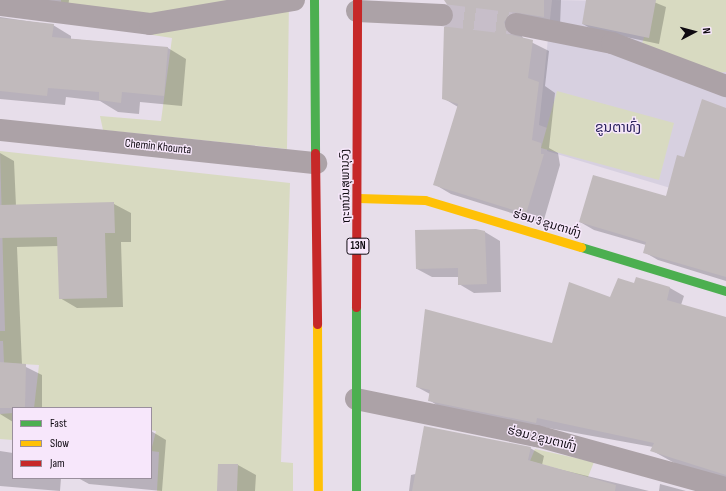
<!DOCTYPE html>
<meta charset="utf-8">
<style>
body{margin:0}
#map{position:relative;width:726px;height:491px;overflow:hidden;background:#e7deea;font-family:"Sofia Sans Condensed","Noto Sans Lao",sans-serif}
div>[style]{position:absolute}
.education>*{inset:0;background:#d7d0e0}
.green>*{inset:0;background:#d8dac1}
.shadow>*{inset:0;background:#0003}
.building>*{inset:0;background:#c1babc}
.street-tunnel>*{height:22px;margin-top:-11px;transform-origin:0;background:repeating-linear-gradient(90deg,#c7bec9 0 22px,transparent 0 33px)}
.street>*{height:22px;margin:-11px;padding:0 11px;transform-origin:11px;border-radius:11px;background:#aca2a7}
.fast>*{height:9px;margin:-4.5px;padding:0 4.5px;transform-origin:4.5px;border-radius:4.5px;background:#4caf50}
.slow>*{height:9px;margin:-4.5px;padding:0 4.5px;transform-origin:4.5px;border-radius:4.5px;background:#ffc107}
.jam>*{height:9px;margin:-4.5px;padding:0 4.5px;transform-origin:4.5px;border-radius:4.5px;background:#c62828}
span{translate:-50% -50%;white-space:nowrap;text-align:center;line-height:1.15;-webkit-text-stroke:3px #f7e7fb;paint-order:stroke}
.shield-label span{padding:1px 3px;background:#f7e7fb;border:1px solid;border-radius:3px;-webkit-text-stroke-width:0}
.shield-label{font-size:11px;color:#0f0a11;font-weight:700}
.street-label{font-size:12px;color:#0f0a11}
.quarter-label{font-size:14px;color:#2a225c}
.legend{position:absolute;left:12px;top:407px;width:140px;height:72px;box-sizing:border-box;background:#f7e7fb;border:1px solid #9a8f9d;margin:0;padding:5px 7px;list-style:none;font-size:12px;color:#0f0a11}
.legend li{display:flex;align-items:center;gap:8px;height:20px}
.legend b{width:20px;border:1px solid #9a8f9d}
.north{position:absolute;left:674px;top:12px;width:40px;height:40px;-webkit-text-stroke:3px #f7e7fb;paint-order:stroke;rotate:84deg;font-size:11px;font-weight:700;line-height:16px;text-align:center;color:#0f0a11}
.north::after{content:'';display:block;margin:auto;width:14px;height:18px;background:#0f0a11;clip-path:polygon(50% 0,100% 100%,50% 72%,0 100%)}
</style>
<div id="map">
<div class="education">
<div style="clip-path:polygon(552px 0,726px 3px,726px 143px,707px 199px,547px 151px,550px 129px,539px 125px)"></div>
</div>
<div class="green">
<div style="clip-path:polygon(61px 0,289px 0,287px 149px,103px 130px,100px 116px,161px 121px,172px 38px,62px 21px)"></div>
<div style="clip-path:polygon(655px 0,726px 0,726px 72px,716px 73px,641px 47px)"></div>
<div style="clip-path:polygon(557px 91px,674px 123px,659px 180px,541px 148px)"></div>
<div style="clip-path:polygon(0 151px,290px 183px,281px 462px,293px 463px,293px 491px,157px 491px,159px 452px,151px 451px,156px 431px,151px 430px,151px 408px,34px 408px,39px 365px,4px 363px,3px 341px,0 341px,0 331px,5px 331px)"></div>
<div style="clip-path:polygon(13px 413px,13px 440px,0 439px,0 414px)"></div>
<div style="clip-path:polygon(535px 449px,594px 462px,588px 477px,530px 461px)"></div>
</div>
<div class="shadow">
<div style="clip-path:polygon(18px 0,69px 0,68px 8px)"></div>
<div style="clip-path:polygon(446px 0,561px 0,560px 26px,520px 32px,523px 38px,549px 51px,545px 86px,555px 93px,549px 148px,558px 153px,560px 165px,543px 223px,451px 194px,434px 184px,458px 107px,443px 98px,456px 15px)"></div>
<div style="clip-path:polygon(587px 0,649px 0,666px 7px,659px 44px,593px 30px,583px 24px)"></div>
<div style="clip-path:polygon(0 17px,53px 25px,71px 36px,71px 39px,168px 48px,186px 59px,182px 106px,140px 102px,139px 114px,118px 112px,100px 101px,66px 97px,65px 105px,0 99px)"></div>
<div style="clip-path:polygon(726px 109px,726px 281px,658px 260px,644px 252px,646px 245px,594px 230px,580px 222px,666px 197px,685px 158px)"></div>
<div style="clip-path:polygon(0 153px,14px 161px,16px 206px,114px 204px,131px 213px,131px 242px,121px 242px,123px 307px,77px 308px,60px 298px,59px 246px,17px 247px,22px 365px,42px 375px,42px 408px,13px 408px,13px 422px,0 414px)"></div>
<div style="clip-path:polygon(485px 232px,500px 241px,501px 292px,474px 293px,459px 284px,459px 277px,432px 277px,417px 269px)"></div>
<div style="clip-path:polygon(635px 285px,670px 288px,684px 296px,681px 305px,726px 327px,726px 478px,678px 465px,651px 450px,653px 447px,443px 409px,429px 400px,430px 394px,417px 387px,552px 345px,611px 298px)"></div>
<div style="clip-path:polygon(151px 431px,166px 440px,162px 491px,89px 484px,78px 478px,151px 478px)"></div>
<div style="clip-path:polygon(530px 448px,544px 456px,542px 465px,649px 491px,409px 491px,411px 475px)"></div>
<div style="clip-path:polygon(0 451px,13px 453px,13px 478px,61px 478px,60px 491px,0 486px)"></div>
<div style="clip-path:polygon(238px 465px,256px 475px,255px 491px,218px 491px)"></div>
<div style="clip-path:polygon(660px 484px,686px 491px,659px 491px)"></div>
</div>
<div class="building">
<div style="clip-path:polygon(444px 0,544px 0,544px 17px,512px 12px,504px 22px,508px 34px,533px 40px,528px 78px,539px 82px,532px 140px,541px 143px,541px 154px,544px 154px,526px 214px,433px 185px,458px 104px,442px 99px,444px 27px,452px 22px,454px 15px)"></div>
<div style="clip-path:polygon(586px 0,656px 0,649px 38px,582px 24px)"></div>
<div style="clip-path:polygon(0 18px,54px 24px,52px 37px,168px 47px,164px 96px,122px 92px,121px 103px,99px 100px,99px 92px,48px 88px,47px 96px,0 91px)"></div>
<div style="clip-path:polygon(702px 99px,726px 108px,726px 277px,643px 253px,646px 242px,579px 222px,593px 175px,666px 196px,677px 155px,684px 157px)"></div>
<div style="clip-path:polygon(114px 202px,115px 233px,105px 233px,107px 298px,59px 299px,57px 237px,0 238px,0 205px)"></div>
<div style="clip-path:polygon(476px 229px,485px 231px,487px 284px,458px 285px,458px 268px,416px 269px,415px 230px)"></div>
<div style="clip-path:polygon(636px 277px,670px 287px,667px 300px,726px 317px,726px 475px,650px 451px,654px 443px,537px 418px,536px 423px,428px 401px,430px 390px,416px 387px,425px 309px,552px 343px,569px 282px,610px 297px,618px 278px,634px 283px)"></div>
<div style="clip-path:polygon(0 362px,26px 364px,25px 408px,0 408px)"></div>
<div style="clip-path:polygon(424px 426px,531px 447px,528px 460px,616px 485px,615px 491px,412px 491px)"></div>
<div style="clip-path:polygon(218px 464px,238px 464px,237px 491px,217px 491px)"></div>
</div>
<div class="street-tunnel">
<div style="left:442px;top:15px;width:75px;rotate:6.9deg"></div>
</div>
<div class="street">
<div style="left:0;top:5px;width:151px;rotate:7.2deg"></div>
<div style="left:150px;top:24px;width:146px;rotate:-9.5deg"></div>
<div style="left:357px;top:11px;width:85px;rotate:2.7deg"></div>
<div style="left:516px;top:24px;width:98px;rotate:11.2deg"></div>
<div style="left:612px;top:43px;width:122px;rotate:20.7deg"></div>
<div style="left:0;top:130px;width:318px;rotate:6deg"></div>
<div style="left:356px;top:399px;width:185px;rotate:11.6deg"></div>
<div style="left:537px;top:436px;width:196px;rotate:15.4deg"></div>
</div>
<div class="fast">
<div style="left:314px;top:0;width:153px;rotate:89.6deg"></div>
<div style="left:581px;top:247px;width:152px;rotate:16.9deg"></div>
<div style="left:356px;top:491px;width:184px;rotate:-90deg"></div>
</div>
<div class="slow">
<div style="left:358px;top:198px;width:67px;rotate:1.7deg"></div>
<div style="left:425px;top:200px;width:163px;rotate:16.8deg"></div>
<div style="left:317px;top:324px;width:167px;rotate:89.7deg"></div>
</div>
<div class="jam">
<div style="left:315px;top:153px;width:171px;rotate:89.3deg"></div>
<div style="left:356px;top:307px;width:307px;rotate:-89.8deg"></div>
</div>
<div class="shield-label">
<span style="left:358px;top:246px">13N</span>
</div>
<div class="street-label">
<span style="left:158px;top:147px;rotate:6deg">Chemin Khounta</span>
<span style="left:346px;top:186px;rotate:-91deg">ຖະຫນົນສຸພານຸວົງ</span>
<span style="left:547px;top:224px;rotate:17deg">ຮ່ອມ 3 ຂູນຕາທົ່ງ</span>
<span style="left:542px;top:439px;rotate:14deg">ຮ່ອມ 2 ຂູນຕາທົ່ງ</span>
</div>
<div class="quarter-label">
<span style="left:618px;top:128px">ຂູນຕາທົ່ງ</span>
</div>
<ul class="legend">
<li><b style="height:5px;background:#4caf50"></b>Fast</li>
<li><b style="height:5px;background:#ffc107"></b>Slow</li>
<li><b style="height:5px;background:#c62828"></b>Jam</li>
</ul>
<div class="north">N</div>
</div>
